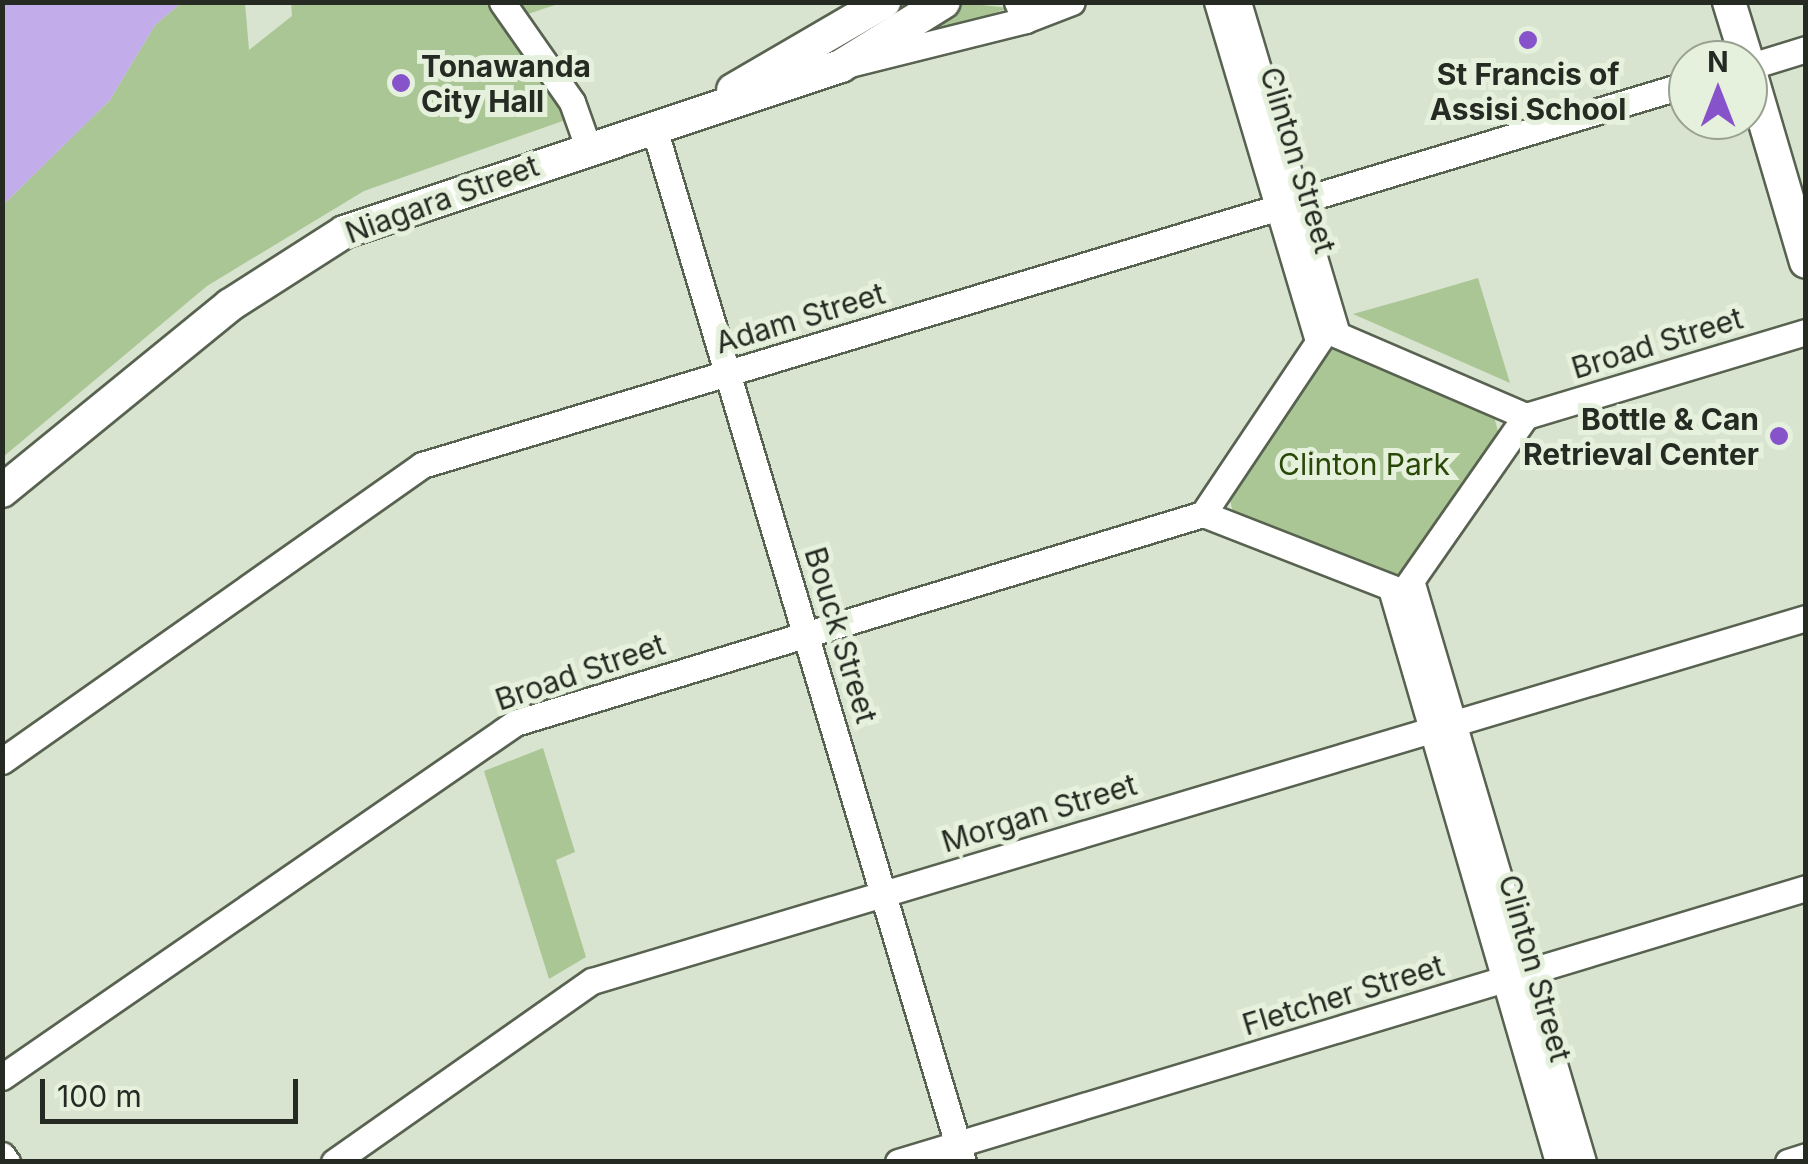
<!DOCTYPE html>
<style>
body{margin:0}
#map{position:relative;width:1808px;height:1164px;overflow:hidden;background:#d8e4cf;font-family:Inter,sans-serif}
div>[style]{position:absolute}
.green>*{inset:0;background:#aac694}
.water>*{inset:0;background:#c2ace9}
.roads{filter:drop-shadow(2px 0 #586250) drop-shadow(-2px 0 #586250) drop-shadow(0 2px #586250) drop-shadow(0 -2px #586250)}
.minor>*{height:25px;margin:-12.5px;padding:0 12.5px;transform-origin:12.5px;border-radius:12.5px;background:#fff}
.major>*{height:32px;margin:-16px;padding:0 16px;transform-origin:16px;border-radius:16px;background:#fff}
.dots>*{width:28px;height:28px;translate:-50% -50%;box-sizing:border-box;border:5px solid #e5f1dc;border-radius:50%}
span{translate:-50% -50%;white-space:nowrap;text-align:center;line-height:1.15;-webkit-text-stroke:10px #e5f1dc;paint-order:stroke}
.poi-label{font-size:30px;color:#252a22;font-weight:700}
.left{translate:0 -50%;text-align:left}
.right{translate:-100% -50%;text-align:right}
.street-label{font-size:30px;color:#252a22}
.park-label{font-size:30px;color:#294707}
.frame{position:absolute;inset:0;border:5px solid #252a22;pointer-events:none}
.north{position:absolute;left:1668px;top:40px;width:100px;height:100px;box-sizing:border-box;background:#e5f1dc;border:2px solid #98a192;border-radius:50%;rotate:0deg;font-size:28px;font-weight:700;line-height:40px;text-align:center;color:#252a22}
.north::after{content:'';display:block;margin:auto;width:35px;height:45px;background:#8753cb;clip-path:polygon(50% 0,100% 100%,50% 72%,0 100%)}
.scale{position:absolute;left:40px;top:1079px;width:258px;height:45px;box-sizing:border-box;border:5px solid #252a22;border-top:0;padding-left:12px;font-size:30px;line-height:35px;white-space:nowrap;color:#252a22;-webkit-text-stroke:8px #e5f1dc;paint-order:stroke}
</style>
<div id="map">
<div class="green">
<div style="clip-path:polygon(181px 3px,245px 3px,249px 50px,292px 16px,291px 3px,561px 3px,519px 17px,591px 111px,364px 191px,207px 286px,3px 457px,3px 205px,110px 100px,155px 25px)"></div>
<div style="clip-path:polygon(964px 3px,1009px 8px,886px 52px)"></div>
<div style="clip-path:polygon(1478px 278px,1510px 383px,1353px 314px,1410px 298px)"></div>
<div style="clip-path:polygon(1341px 346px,1492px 409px,1500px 439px,1409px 574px,1391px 580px,1234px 518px,1228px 490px,1321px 352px)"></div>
<div style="clip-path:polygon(543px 748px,575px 852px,556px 860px,586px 957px,549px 979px,484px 771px)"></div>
</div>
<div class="water">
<div style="clip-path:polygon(3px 2px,181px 3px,155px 25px,110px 100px,3px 205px)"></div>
</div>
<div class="roads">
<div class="minor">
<div style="left:502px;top:2px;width:122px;rotate:55deg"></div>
<div style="left:572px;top:102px;width:48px;rotate:70.4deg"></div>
<div style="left:1017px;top:2px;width:20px;rotate:66deg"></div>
<div style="left:1025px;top:20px;width:50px;rotate:-21deg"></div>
<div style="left:1217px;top:2px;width:350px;rotate:73.4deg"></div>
<div style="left:1238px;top:2px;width:342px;rotate:73.4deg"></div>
<div style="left:841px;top:66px;width:190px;rotate:-14deg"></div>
<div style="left:1748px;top:67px;width:61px;rotate:-17.2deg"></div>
<div style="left:654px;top:128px;width:1079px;rotate:73.36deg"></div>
<div style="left:1526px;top:416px;width:292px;rotate:-16.7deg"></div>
<div style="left:1203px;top:514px;width:221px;rotate:-56.2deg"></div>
<div style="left:1326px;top:330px;width:218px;rotate:23.3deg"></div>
<div style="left:1203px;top:514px;width:215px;rotate:21.3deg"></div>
<div style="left:1403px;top:592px;width:215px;rotate:-55.1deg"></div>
<div style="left:1413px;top:587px;width:600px;rotate:73.53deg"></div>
<div style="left:1392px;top:592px;width:594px;rotate:73.76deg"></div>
<div style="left:2px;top:761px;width:514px;rotate:-35.17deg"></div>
<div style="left:422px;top:465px;width:1322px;rotate:-16.75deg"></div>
<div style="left:2px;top:1077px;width:623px;rotate:-34.61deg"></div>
<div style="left:515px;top:723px;width:719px;rotate:-16.9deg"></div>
<div style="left:2px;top:1155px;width:9px;rotate:54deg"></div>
<div style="left:334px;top:1162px;width:315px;rotate:-35.1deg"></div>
<div style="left:592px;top:981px;width:1267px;rotate:-16.65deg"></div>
<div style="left:898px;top:1162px;width:948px;rotate:-16.79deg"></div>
<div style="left:1788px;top:1162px;width:19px;rotate:-18deg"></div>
</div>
<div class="major">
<div style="left:1729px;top:2px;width:61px;rotate:72.8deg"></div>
<div style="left:1748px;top:65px;width:205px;rotate:73.6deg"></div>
<div style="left:733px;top:90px;width:175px;rotate:-30.2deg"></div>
<div style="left:2px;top:491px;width:294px;rotate:-39.2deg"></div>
<div style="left:230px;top:305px;width:135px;rotate:-32.6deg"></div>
<div style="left:344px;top:232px;width:524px;rotate:-18.47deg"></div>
<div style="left:841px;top:66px;width:121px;rotate:-31.9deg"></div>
</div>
</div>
<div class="dots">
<div style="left:1528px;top:40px;background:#8753cb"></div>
<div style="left:401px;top:83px;background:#8753cb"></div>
<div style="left:1779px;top:436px;background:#8753cb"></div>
</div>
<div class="poi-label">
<span class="left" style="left:421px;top:83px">Tonawanda<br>City Hall</span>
<span style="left:1528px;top:91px">St Francis of<br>Assisi School</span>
<span class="right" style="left:1759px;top:436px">Bottle &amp; Can<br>Retrieval Center</span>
</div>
<div class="street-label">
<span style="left:1298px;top:160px;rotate:73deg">Clinton Street</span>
<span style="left:442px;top:199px;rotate:-20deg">Niagara Street</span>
<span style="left:800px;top:318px;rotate:-17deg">Adam Street</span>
<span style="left:1657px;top:343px;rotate:-17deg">Broad Street</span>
<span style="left:841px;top:635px;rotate:73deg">Bouck Street</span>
<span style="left:580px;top:672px;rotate:-19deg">Broad Street</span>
<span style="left:1039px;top:813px;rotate:-17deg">Morgan Street</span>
<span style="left:1535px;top:968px;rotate:74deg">Clinton Street</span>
<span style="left:1343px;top:995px;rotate:-17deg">Fletcher Street</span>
</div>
<div class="park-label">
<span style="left:1364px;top:464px">Clinton Park</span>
</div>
<div class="frame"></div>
<div class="north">N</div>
<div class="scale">100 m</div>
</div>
